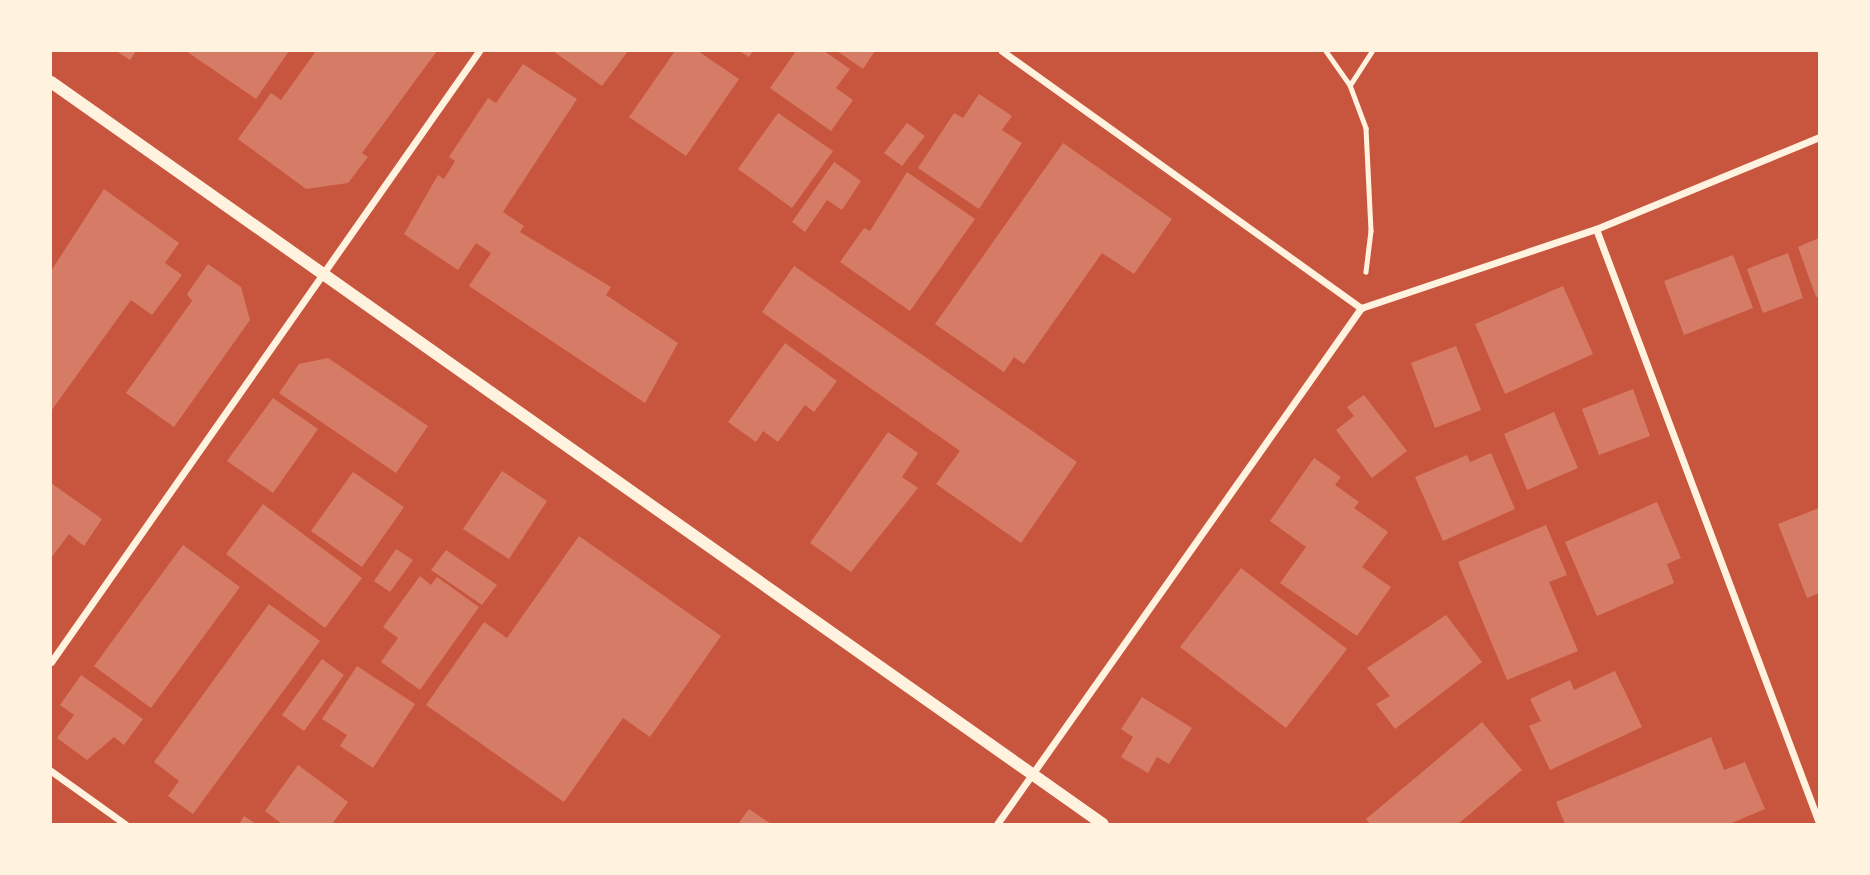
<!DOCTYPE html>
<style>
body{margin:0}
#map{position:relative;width:1870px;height:875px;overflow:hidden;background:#c8553d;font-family:Karla,sans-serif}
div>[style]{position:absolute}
.building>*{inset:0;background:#d67c66}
.path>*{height:4.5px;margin:-2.25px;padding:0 2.25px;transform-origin:2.25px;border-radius:2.25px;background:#fff3e0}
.minor>*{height:7px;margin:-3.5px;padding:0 3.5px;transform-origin:3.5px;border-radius:3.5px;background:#fff3e0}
.tertiary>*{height:12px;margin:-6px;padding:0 6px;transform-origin:6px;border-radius:6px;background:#fff3e0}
span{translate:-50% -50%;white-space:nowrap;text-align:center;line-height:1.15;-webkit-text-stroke:6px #fff3e0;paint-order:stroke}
.frame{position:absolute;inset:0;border:52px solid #fff3e0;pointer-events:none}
</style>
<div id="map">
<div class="building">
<div style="clip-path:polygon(116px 51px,136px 51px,130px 60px)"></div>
<div style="clip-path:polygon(186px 51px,289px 51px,256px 99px)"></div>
<div style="clip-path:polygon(316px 51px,437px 51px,362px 153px,368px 157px,348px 183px,306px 189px,238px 139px,271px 93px,281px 100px)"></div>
<div style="clip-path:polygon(553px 51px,628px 51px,602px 86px)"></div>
<div style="clip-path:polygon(675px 51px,698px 51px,739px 79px,686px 156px,629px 117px)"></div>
<div style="clip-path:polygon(739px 51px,753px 51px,749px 57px)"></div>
<div style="clip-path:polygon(796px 51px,824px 51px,850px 69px,836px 88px,853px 100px,831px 131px,770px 88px)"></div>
<div style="clip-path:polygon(837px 51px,875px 51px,863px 69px)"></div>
<div style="clip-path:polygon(523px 64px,577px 99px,503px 212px,524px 226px,520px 232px,611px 287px,606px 295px,678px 343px,645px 403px,469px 286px,491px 253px,476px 243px,458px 270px,404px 234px,438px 175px,444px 179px,455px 161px,449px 157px,488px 98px,496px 103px)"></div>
<div style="clip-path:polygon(979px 94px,1012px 116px,1002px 130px,1022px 143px,979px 209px,918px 168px,954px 113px,963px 118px)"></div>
<div style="clip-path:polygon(778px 113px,833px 151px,792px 208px,738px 169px)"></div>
<div style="clip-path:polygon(907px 123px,925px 136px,902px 166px,884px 153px)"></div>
<div style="clip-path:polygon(1063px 143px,1172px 219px,1134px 274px,1102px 253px,1024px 364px,1014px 357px,1004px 372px,935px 324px)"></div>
<div style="clip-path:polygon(834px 162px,861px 181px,842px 210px,827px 200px,805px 232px,792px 222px)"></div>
<div style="clip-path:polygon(907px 172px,975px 219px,910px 311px,840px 262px,864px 228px,870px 231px)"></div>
<div style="clip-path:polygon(104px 189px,179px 243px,165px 263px,182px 275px,152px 315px,131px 300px,51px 411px,51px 271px)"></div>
<div style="clip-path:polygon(1819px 238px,1819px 296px,1816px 297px,1798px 247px)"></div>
<div style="clip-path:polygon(1788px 253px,1803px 298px,1763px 313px,1747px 269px)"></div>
<div style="clip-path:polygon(1733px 255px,1753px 308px,1684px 335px,1664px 281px)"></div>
<div style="clip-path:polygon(208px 264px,241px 287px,250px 320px,174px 427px,126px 393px,192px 301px,187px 294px)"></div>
<div style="clip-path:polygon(794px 266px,1077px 462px,1021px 543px,936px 484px,960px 451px,762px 312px)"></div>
<div style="clip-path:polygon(1563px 286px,1593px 354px,1505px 394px,1475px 324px)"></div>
<div style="clip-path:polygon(785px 343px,837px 381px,814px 412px,805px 405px,778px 442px,763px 431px,756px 442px,728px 422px)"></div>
<div style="clip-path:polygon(1456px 346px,1481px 410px,1435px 428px,1411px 363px)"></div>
<div style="clip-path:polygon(328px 358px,428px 426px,396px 473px,279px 393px,299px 364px)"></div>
<div style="clip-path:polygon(1633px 389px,1650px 436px,1599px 455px,1582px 409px)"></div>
<div style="clip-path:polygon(1364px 395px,1407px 451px,1372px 478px,1336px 430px,1354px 416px,1347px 407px)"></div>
<div style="clip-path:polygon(273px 398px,318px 429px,273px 493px,227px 461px)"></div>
<div style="clip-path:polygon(1554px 412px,1578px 468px,1527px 490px,1504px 434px)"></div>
<div style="clip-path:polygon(888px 432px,918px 453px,902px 477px,918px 488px,851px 572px,810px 543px)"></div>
<div style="clip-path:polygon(1491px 453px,1515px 509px,1443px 541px,1415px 477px,1467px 455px,1470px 462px)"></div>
<div style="clip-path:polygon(1314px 458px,1341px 477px,1335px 485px,1359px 502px,1354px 508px,1388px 532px,1362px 567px,1391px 587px,1357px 636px,1280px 583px,1306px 547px,1270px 521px)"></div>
<div style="clip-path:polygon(502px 471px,547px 501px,509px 559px,463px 529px)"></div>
<div style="clip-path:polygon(353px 472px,404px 507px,362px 567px,311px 531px)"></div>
<div style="clip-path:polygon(51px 483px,102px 519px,84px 546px,69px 534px,51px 558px)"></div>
<div style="clip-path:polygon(1657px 502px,1681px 558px,1667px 564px,1674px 583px,1597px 616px,1565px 542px)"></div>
<div style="clip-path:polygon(263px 504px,362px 578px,325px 628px,226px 554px)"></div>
<div style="clip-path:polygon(1819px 508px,1819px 593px,1807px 598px,1778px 524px)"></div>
<div style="clip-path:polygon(1546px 525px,1567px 575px,1549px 582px,1578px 651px,1507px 680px,1458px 562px)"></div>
<div style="clip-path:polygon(579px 536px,721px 636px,650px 737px,623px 718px,564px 802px,426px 705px,484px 622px,507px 638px)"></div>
<div style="clip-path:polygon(183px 545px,240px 587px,151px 708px,94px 666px)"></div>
<div style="clip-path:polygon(396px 549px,413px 560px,390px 592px,374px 581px)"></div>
<div style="clip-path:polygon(446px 550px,497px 585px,482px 605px,431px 570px)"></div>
<div style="clip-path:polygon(1241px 568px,1347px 649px,1286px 728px,1180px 647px)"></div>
<div style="clip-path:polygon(420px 576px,431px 585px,437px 577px,479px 607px,420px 690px,381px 662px,398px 638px,383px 627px)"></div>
<div style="clip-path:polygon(269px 604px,320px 641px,193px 814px,168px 796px,179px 781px,154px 762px)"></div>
<div style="clip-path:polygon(1446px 615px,1482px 662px,1395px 729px,1376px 704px,1390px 696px,1367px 668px)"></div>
<div style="clip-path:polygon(322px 659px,344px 675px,304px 731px,282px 715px)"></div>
<div style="clip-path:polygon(357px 666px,415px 704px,373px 768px,340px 746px,347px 735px,322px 719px)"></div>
<div style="clip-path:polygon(1615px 671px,1642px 727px,1550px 770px,1529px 726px,1541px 721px,1530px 699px,1570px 680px,1574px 690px)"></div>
<div style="clip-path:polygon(81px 675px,143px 719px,124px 745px,114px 737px,87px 760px,57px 738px,74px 715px,60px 705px)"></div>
<div style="clip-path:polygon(1142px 697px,1192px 728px,1169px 764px,1157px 757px,1148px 773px,1121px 757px,1133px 737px,1121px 729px)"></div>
<div style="clip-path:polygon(1482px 722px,1522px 770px,1458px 824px,1370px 824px,1366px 819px)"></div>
<div style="clip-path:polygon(1711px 737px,1724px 770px,1745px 762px,1765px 809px,1729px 824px,1565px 824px,1556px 802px)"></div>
<div style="clip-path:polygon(298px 765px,348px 802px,332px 824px,282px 824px,265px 811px)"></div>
<div style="clip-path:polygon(749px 809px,771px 824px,738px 824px)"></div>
<div style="clip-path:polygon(244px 816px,256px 824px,239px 824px)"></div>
</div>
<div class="path">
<div style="left:1326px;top:51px;width:42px;rotate:54.8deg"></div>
<div style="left:1350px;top:85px;width:46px;rotate:69.6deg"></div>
<div style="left:1366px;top:128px;width:103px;rotate:87.2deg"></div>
<div style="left:1371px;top:231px;width:41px;rotate:97deg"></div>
<div style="left:1350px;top:85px;width:40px;rotate:-57.1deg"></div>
</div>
<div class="minor">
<div style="left:1002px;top:51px;width:442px;rotate:35.6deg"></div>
<div style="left:1596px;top:229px;width:634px;rotate:69.42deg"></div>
<div style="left:51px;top:662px;width:746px;rotate:-54.99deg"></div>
<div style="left:51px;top:771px;width:91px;rotate:35.6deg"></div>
<div style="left:997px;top:824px;width:631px;rotate:-54.8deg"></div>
<div style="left:1361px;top:308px;width:248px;rotate:-18.6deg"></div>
<div style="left:1596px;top:229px;width:241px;rotate:-22.4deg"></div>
</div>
<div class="tertiary">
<div style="left:51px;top:82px;width:1287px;rotate:35.2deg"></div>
</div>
<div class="frame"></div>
</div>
